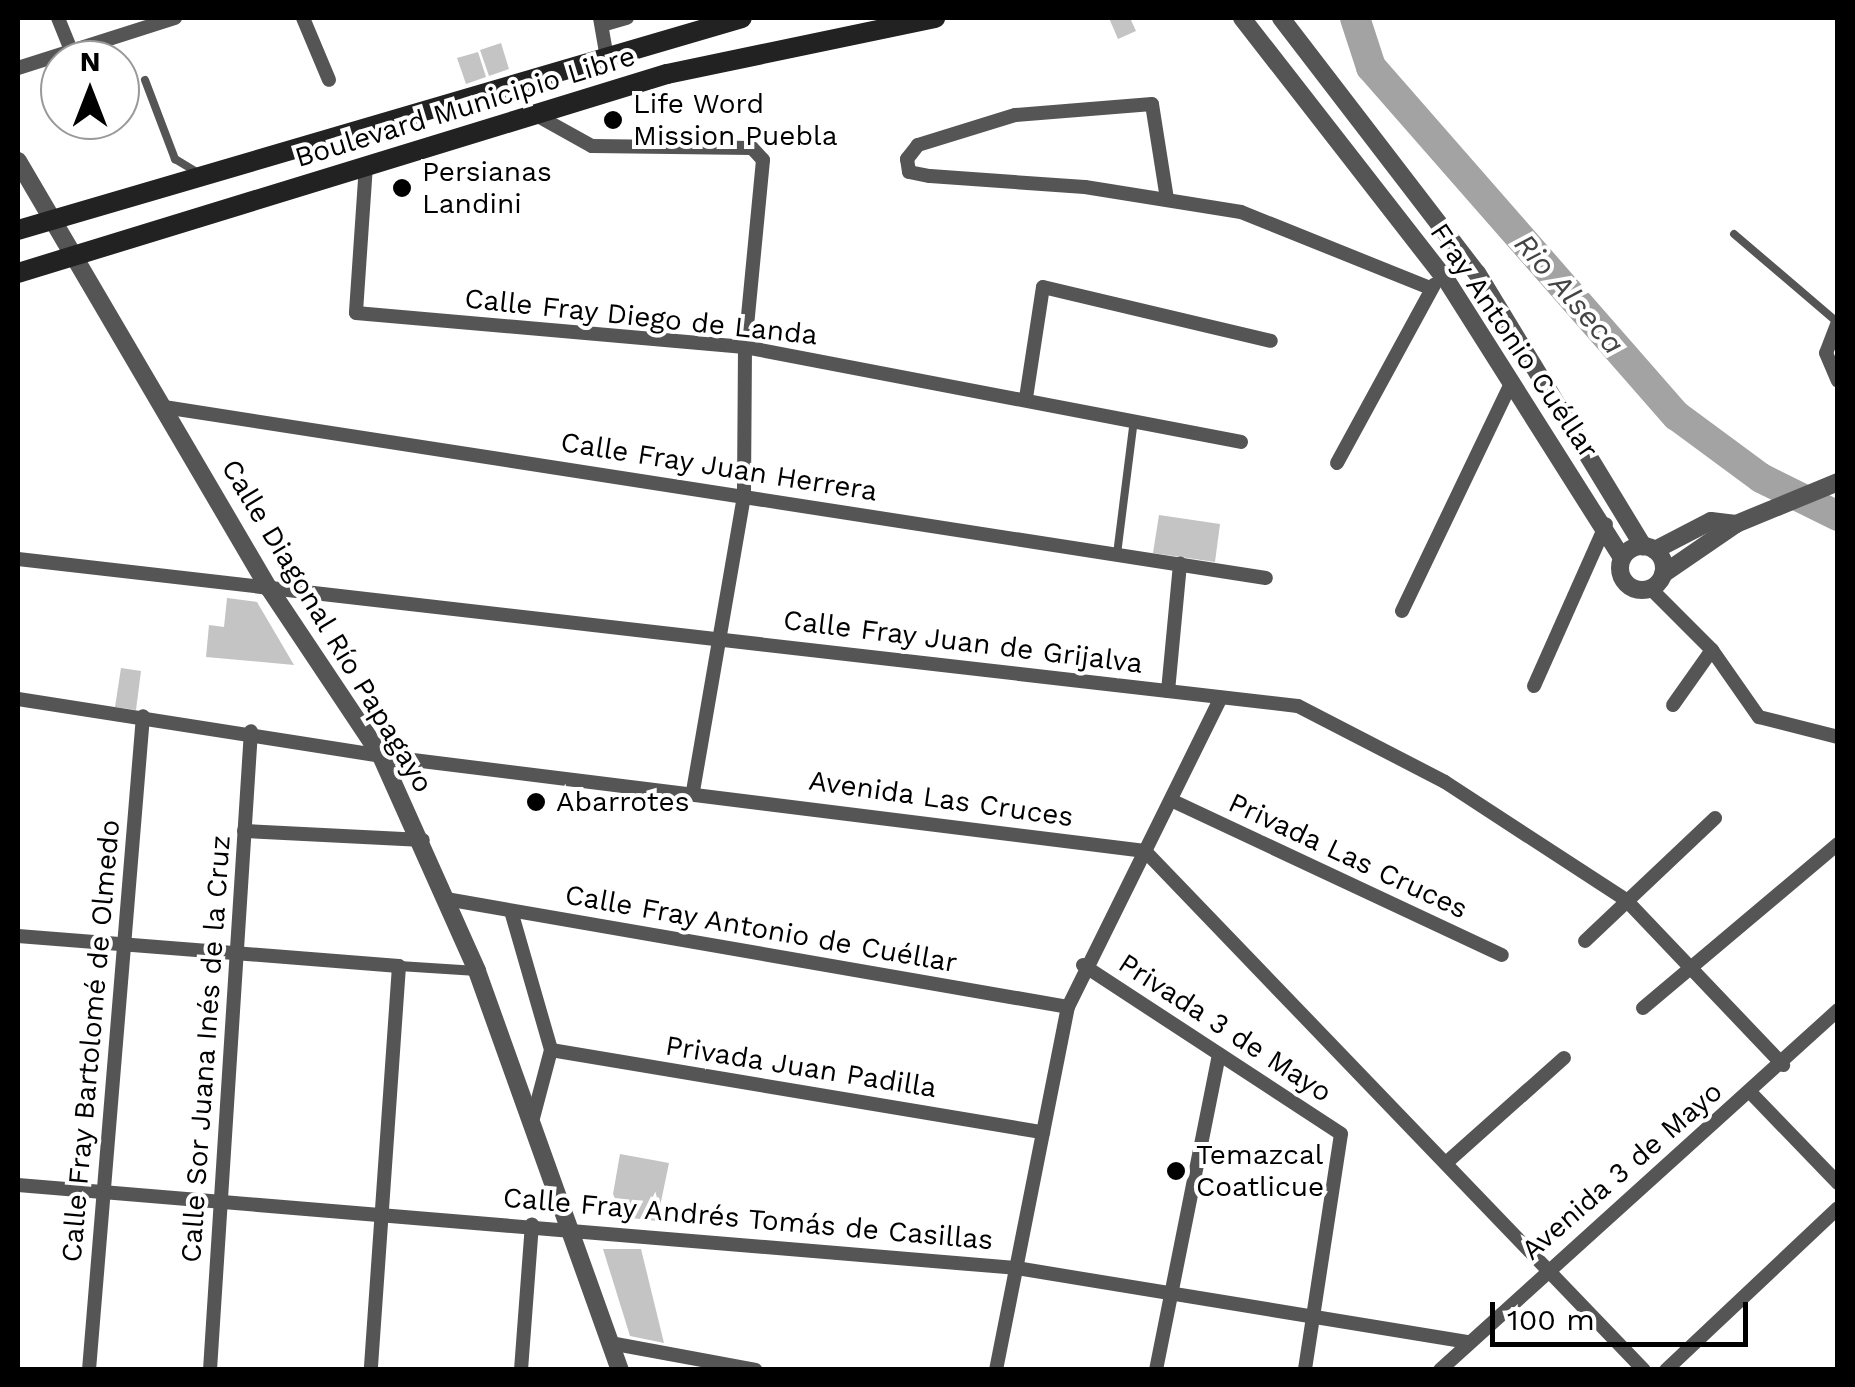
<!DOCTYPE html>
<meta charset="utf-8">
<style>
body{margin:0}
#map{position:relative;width:1855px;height:1387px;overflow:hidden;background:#fff;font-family:"Work Sans",sans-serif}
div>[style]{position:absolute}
.river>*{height:30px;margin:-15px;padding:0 15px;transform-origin:15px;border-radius:15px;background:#a3a3a3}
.building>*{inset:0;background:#c4c4c4}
.service>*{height:8px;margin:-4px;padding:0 4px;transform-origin:4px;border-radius:4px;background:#555}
.pedestrian>*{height:10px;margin:-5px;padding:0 5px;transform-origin:5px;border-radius:5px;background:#555}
.minor>*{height:14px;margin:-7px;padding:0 7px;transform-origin:7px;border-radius:7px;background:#555}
.tertiary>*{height:18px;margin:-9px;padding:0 9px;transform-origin:9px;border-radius:9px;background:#555}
.tertiary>.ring{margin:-9px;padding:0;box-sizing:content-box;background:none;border:18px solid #555;border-radius:50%}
.secondary>*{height:20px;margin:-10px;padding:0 10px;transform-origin:10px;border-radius:10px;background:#222}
.dots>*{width:28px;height:28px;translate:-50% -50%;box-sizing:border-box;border:5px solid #fff;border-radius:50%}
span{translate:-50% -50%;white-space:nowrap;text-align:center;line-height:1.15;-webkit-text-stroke:8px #fff;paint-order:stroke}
.poi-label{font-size:28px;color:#000}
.left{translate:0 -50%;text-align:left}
.street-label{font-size:28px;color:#000}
.water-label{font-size:30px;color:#444;font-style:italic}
.frame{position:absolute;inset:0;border:20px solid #000;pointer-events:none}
.north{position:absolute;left:40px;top:40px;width:100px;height:100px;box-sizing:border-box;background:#fff;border:2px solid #999;border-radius:50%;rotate:0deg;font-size:28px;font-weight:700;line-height:40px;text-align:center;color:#000}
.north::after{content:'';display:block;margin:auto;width:35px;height:45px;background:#000;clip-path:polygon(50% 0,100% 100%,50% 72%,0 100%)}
.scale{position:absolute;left:1490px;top:1302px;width:258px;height:45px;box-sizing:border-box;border:5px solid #000;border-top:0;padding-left:12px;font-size:30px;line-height:35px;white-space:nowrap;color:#000;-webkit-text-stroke:8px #fff;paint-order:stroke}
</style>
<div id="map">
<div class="river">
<div style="left:1355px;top:18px;width:52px;rotate:71.9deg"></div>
<div style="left:1371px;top:67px;width:464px;rotate:48.8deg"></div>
<div style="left:1677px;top:416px;width:104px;rotate:36.4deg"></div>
<div style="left:1761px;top:478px;width:86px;rotate:26.3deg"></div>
</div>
<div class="building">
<div style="clip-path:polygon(1109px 18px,1130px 18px,1136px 31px,1118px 39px)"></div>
<div style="clip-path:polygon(501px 43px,509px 69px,489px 76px,480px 50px)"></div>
<div style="clip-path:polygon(478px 52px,486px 77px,466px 84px,457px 58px)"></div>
<div style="clip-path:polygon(1159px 515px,1220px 524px,1215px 562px,1153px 553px)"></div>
<div style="clip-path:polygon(227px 598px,257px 602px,294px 665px,206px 657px,209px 625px,224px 627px)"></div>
<div style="clip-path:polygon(121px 668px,141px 671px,136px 710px,115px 707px)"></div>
<div style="clip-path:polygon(620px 1154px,669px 1163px,657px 1221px,623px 1217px,613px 1194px)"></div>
<div style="clip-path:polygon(603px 1249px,641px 1249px,664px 1343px,630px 1336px)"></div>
</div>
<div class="service">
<div style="left:145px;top:80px;width:85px;rotate:69.2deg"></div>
<div style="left:175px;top:159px;width:27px;rotate:31deg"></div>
<div style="left:1734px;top:234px;width:134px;rotate:40.5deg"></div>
<div style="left:1117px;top:554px;width:135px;rotate:-82.8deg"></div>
</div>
<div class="pedestrian">
<div style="left:399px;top:966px;width:78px;rotate:3.7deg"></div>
</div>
<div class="minor">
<div style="left:58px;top:18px;width:35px;rotate:68deg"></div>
<div style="left:303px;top:18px;width:67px;rotate:67.2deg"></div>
<div style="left:600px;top:18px;width:41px;rotate:80.1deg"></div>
<div style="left:602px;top:25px;width:26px;rotate:-16deg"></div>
<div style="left:18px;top:68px;width:165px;rotate:-17.7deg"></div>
<div style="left:536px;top:115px;width:64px;rotate:29deg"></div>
<div style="left:592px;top:146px;width:160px;rotate:0.7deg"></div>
<div style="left:752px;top:148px;width:16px;rotate:47deg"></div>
<div style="left:763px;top:160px;width:188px;rotate:95.5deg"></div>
<div style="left:745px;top:347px;width:149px;rotate:90.4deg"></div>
<div style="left:744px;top:496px;width:298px;rotate:99.8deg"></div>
<div style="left:366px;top:165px;width:148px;rotate:93.9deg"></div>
<div style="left:356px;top:313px;width:390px;rotate:5deg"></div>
<div style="left:745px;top:347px;width:505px;rotate:10.84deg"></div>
<div style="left:1167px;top:199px;width:96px;rotate:-99deg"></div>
<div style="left:1152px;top:104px;width:137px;rotate:175.4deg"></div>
<div style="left:1015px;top:115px;width:102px;rotate:162.8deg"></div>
<div style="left:918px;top:145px;width:18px;rotate:128deg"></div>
<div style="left:907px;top:159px;width:13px;rotate:81deg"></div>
<div style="left:909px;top:172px;width:21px;rotate:11deg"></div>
<div style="left:930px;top:176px;width:155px;rotate:4.1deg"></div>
<div style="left:1085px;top:187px;width:158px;rotate:9.1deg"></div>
<div style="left:1241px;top:212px;width:201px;rotate:21.9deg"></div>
<div style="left:1838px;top:322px;width:33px;rotate:111deg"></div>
<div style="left:1826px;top:353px;width:30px;rotate:67deg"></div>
<div style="left:1026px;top:398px;width:112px;rotate:-81.3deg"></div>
<div style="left:1043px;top:287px;width:234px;rotate:13.3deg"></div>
<div style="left:164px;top:407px;width:1115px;rotate:8.82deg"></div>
<div style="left:1337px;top:463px;width:203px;rotate:-61.4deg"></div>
<div style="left:18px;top:559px;width:1288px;rotate:6.55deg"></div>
<div style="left:1298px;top:706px;width:165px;rotate:27.3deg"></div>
<div style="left:1445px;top:782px;width:216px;rotate:33.1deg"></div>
<div style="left:1626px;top:900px;width:228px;rotate:46.4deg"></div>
<div style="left:1650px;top:588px;width:88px;rotate:45deg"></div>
<div style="left:1712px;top:650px;width:82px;rotate:55deg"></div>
<div style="left:1759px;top:717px;width:81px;rotate:14.2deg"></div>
<div style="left:1402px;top:611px;width:253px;rotate:-64.4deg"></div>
<div style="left:1534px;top:686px;width:177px;rotate:-66deg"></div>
<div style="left:1168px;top:691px;width:128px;rotate:-84.6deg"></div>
<div style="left:18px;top:699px;width:367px;rotate:8.9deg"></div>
<div style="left:381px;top:756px;width:770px;rotate:7.09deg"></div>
<div style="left:1145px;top:851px;width:720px;rotate:46.13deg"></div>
<div style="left:1673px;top:705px;width:67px;rotate:-54.7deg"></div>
<div style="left:1173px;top:801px;width:363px;rotate:25.1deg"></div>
<div style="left:244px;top:831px;width:179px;rotate:2.9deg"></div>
<div style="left:446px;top:899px;width:631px;rotate:9.85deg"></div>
<div style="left:511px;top:911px;width:145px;rotate:73.9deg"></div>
<div style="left:551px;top:1050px;width:74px;rotate:104.8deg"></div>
<div style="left:18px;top:936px;width:382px;rotate:4.5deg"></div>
<div style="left:399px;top:966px;width:405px;rotate:94deg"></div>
<div style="left:1585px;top:941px;width:179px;rotate:-43.4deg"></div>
<div style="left:1083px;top:965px;width:308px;rotate:33.2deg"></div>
<div style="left:1341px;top:1134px;width:239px;rotate:98.7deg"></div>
<div style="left:1643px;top:1008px;width:255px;rotate:-40.1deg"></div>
<div style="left:551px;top:1050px;width:499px;rotate:9.5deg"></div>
<div style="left:1750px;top:1092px;width:127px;rotate:46deg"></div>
<div style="left:1446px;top:1163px;width:158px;rotate:-41.7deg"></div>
<div style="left:18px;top:1185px;width:1001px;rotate:4.75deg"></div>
<div style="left:1016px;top:1268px;width:460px;rotate:9.3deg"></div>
<div style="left:610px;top:1343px;width:148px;rotate:10.5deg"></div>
<div style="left:89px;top:1370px;width:656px;rotate:-85.28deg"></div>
<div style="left:210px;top:1370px;width:640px;rotate:-86.33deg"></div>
<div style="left:521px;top:1370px;width:146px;rotate:-85.7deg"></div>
<div style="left:996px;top:1370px;width:370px;rotate:-78.8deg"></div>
<div style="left:1068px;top:1007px;width:345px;rotate:-63.7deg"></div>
<div style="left:1156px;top:1370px;width:322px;rotate:-78.7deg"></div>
<div style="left:1440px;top:1370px;width:537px;rotate:-42.13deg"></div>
<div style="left:1666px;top:1370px;width:236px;rotate:-43.3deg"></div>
</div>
<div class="tertiary">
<div style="left:1242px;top:18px;width:333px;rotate:52.1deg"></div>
<div style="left:1447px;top:281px;width:328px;rotate:57.7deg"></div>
<div style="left:1281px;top:18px;width:322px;rotate:52.5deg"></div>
<div style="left:1477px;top:273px;width:320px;rotate:58.7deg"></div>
<div style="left:18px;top:161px;width:495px;rotate:59.6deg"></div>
<div style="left:269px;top:588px;width:202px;rotate:56.3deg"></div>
<div style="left:381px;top:756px;width:235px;rotate:65.9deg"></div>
<div style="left:477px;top:971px;width:424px;rotate:70.3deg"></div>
<div class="ring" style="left:1620px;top:546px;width:26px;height:26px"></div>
<div style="left:1655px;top:550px;width:63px;rotate:-27.4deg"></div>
<div style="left:1711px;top:521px;width:25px;rotate:7deg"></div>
<div style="left:1663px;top:574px;width:88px;rotate:-34.4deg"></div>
<div style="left:1736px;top:524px;width:110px;rotate:-22.4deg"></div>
</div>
<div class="secondary">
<div style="left:18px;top:230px;width:754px;rotate:-16.32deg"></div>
<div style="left:18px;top:273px;width:679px;rotate:-17.05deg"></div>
<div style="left:667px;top:74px;width:274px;rotate:-11.8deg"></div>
</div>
<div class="dots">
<div style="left:613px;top:120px;background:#000"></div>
<div style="left:402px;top:188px;background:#000"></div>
<div style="left:536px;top:802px;background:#000"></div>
<div style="left:1176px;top:1171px;background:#000"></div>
</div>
<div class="poi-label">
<span class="left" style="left:633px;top:120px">Life Word<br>Mission Puebla</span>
<span class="left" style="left:422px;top:188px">Persianas<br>Landini</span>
<span class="left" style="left:556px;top:802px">Abarrotes</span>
<span class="left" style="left:1196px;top:1171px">Temazcal<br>Coatlicue</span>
</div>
<div class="street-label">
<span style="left:465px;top:107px;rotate:-17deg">Boulevard Municipio Libre</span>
<span style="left:641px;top:317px;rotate:6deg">Calle Fray Diego de Landa</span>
<span style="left:1514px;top:341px;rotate:56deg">Fray Antonio Cuéllar</span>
<span style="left:719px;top:467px;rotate:9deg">Calle Fray Juan Herrera</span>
<span style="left:327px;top:626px;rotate:59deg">Calle Diagonal Río Papagayo</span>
<span style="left:963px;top:642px;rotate:7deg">Calle Fray Juan de Grijalva</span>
<span style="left:941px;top:799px;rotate:8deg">Avenida Las Cruces</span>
<span style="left:1348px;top:856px;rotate:25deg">Privada Las Cruces</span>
<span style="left:761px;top:929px;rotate:10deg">Calle Fray Antonio de Cuéllar</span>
<span style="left:1225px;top:1028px;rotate:33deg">Privada 3 de Mayo</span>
<span style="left:91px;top:1041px;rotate:-85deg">Calle Fray Bartolomé de Olmedo</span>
<span style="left:206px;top:1049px;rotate:-86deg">Calle Sor Juana Inés de la Cruz</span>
<span style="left:801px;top:1067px;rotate:9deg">Privada Juan Padilla</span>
<span style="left:1622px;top:1171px;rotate:-41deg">Avenida 3 de Mayo</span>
<span style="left:748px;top:1219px;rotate:5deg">Calle Fray Andrés Tomás de Casillas</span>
</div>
<div class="water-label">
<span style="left:1569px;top:294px;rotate:49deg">Rio Alseca</span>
</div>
<div class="frame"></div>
<div class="north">N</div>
<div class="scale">100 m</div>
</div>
